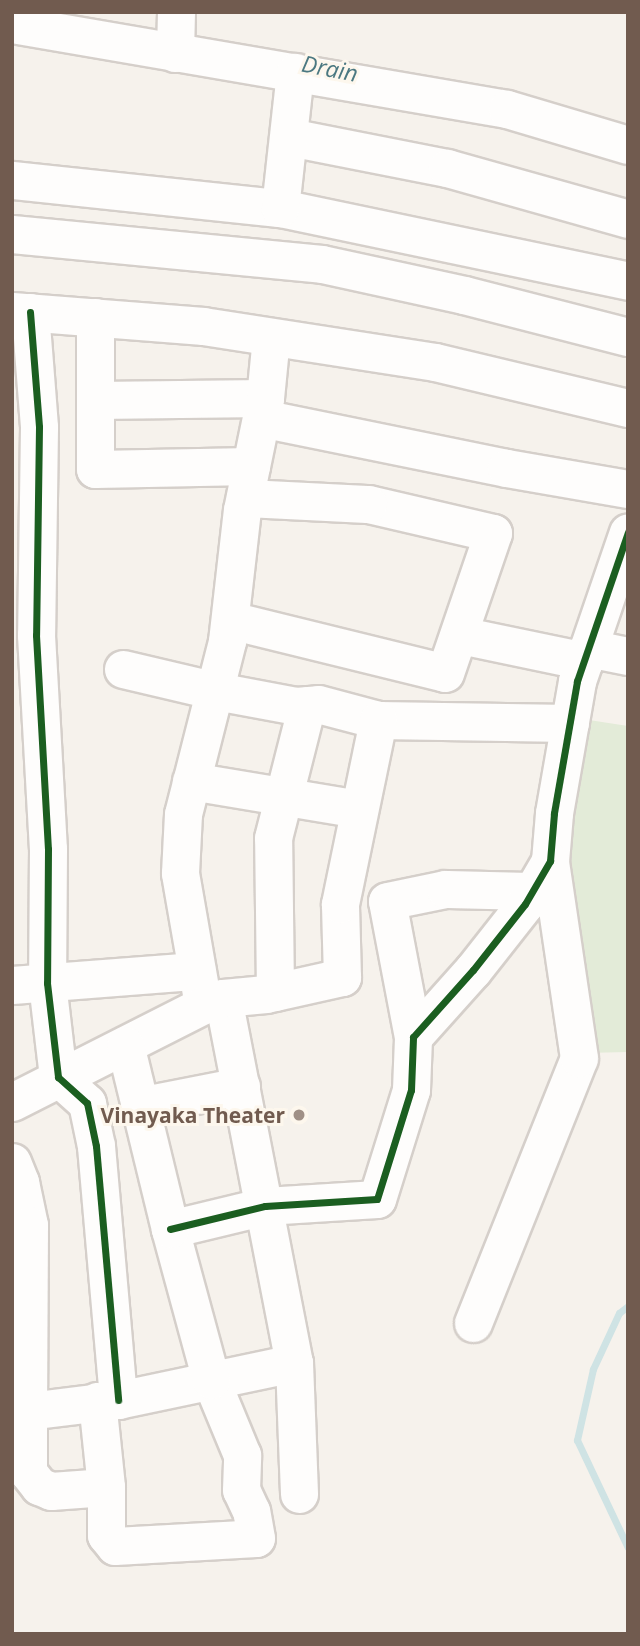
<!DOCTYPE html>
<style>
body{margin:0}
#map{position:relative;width:640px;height:1646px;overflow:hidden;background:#f6f2ec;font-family:"Open Sans",sans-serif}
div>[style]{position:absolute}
.green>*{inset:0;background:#e3ebd8}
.stream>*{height:7px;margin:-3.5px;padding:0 3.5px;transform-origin:3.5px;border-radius:3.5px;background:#cfe3e4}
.roads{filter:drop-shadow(2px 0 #d5cfca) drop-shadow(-2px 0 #d5cfca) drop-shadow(0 2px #d5cfca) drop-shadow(0 -2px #d5cfca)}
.minor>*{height:37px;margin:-18.5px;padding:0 18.5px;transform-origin:18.5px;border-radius:18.5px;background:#fefdfc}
.cycleway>*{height:7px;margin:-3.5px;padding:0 3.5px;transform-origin:3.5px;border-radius:3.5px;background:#1b5e20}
.dots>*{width:19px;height:19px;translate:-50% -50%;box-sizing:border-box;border:4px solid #fdf7ed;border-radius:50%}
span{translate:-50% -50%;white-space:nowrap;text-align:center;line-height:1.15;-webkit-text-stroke:6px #fdf7ed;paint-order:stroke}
.poi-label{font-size:21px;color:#715b4f;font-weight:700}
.right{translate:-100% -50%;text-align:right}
.water-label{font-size:23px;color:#4b7881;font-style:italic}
.frame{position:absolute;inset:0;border:14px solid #715b4f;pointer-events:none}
</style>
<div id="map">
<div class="green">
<div style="clip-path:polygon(589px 720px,628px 726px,628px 1052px,585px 1053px,557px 874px)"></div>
</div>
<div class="stream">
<div style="left:628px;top:1306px;width:11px;rotate:142deg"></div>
<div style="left:619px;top:1313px;width:62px;rotate:114.9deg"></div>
<div style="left:593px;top:1369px;width:73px;rotate:102.7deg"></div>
<div style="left:577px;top:1440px;width:119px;rotate:64.7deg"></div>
</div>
<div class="roads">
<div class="minor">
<div style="left:12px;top:24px;width:502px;rotate:9.74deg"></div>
<div style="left:507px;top:109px;width:126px;rotate:16.6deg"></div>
<div style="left:175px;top:53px;width:41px;rotate:-88.6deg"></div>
<div style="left:289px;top:137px;width:161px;rotate:11.1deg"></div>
<div style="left:447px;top:168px;width:188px;rotate:15.7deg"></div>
<div style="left:12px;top:180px;width:269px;rotate:6deg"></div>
<div style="left:280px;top:208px;width:356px;rotate:11.8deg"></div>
<div style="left:280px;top:208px;width:137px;rotate:-83.7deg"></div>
<div style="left:12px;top:234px;width:311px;rotate:5.5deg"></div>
<div style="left:322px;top:264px;width:145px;rotate:12.3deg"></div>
<div style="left:464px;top:295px;width:169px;rotate:14.4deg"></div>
<div style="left:12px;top:311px;width:192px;rotate:4.5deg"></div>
<div style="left:203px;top:326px;width:235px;rotate:8.8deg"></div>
<div style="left:435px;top:362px;width:198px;rotate:13.4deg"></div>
<div style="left:30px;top:312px;width:115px;rotate:85.5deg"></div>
<div style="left:39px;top:427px;width:208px;rotate:90.8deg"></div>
<div style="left:36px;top:635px;width:214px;rotate:86.8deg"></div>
<div style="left:48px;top:849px;width:134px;rotate:90.4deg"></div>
<div style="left:47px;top:983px;width:95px;rotate:83.3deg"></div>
<div style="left:58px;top:1077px;width:39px;rotate:42deg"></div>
<div style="left:87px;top:1103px;width:44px;rotate:78.2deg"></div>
<div style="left:96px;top:1146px;width:255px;rotate:85deg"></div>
<div style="left:95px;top:317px;width:152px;rotate:90deg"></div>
<div style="left:95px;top:469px;width:156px;rotate:-1.1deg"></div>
<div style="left:95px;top:400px;width:170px;rotate:-0.7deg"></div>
<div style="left:261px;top:418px;width:250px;rotate:11.5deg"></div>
<div style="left:506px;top:468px;width:124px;rotate:9.8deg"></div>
<div style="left:230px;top:620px;width:221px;rotate:13.8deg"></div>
<div style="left:445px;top:673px;width:148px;rotate:-71.1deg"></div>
<div style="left:493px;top:533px;width:128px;rotate:-166.9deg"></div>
<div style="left:368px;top:504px;width:123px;rotate:-177.2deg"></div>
<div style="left:460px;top:635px;width:127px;rotate:11.8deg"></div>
<div style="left:588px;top:648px;width:41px;rotate:11.3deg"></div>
<div style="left:123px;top:669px;width:96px;rotate:13.3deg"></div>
<div style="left:216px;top:691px;width:81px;rotate:10.6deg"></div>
<div style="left:296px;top:706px;width:22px;rotate:-5deg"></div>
<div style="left:318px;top:704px;width:62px;rotate:14.9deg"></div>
<div style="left:378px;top:720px;width:192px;rotate:0.9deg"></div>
<div style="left:191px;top:781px;width:170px;rotate:9.5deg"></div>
<div style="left:12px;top:985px;width:185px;rotate:-4.4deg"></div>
<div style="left:275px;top:992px;width:154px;rotate:-90.7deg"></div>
<div style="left:273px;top:838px;width:137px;rotate:-75.7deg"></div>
<div style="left:223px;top:998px;width:372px;rotate:79deg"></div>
<div style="left:294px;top:1363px;width:131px;rotate:87.8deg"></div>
<div style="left:203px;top:1005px;width:134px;rotate:-99.9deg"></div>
<div style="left:180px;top:873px;width:59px;rotate:-87.1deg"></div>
<div style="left:183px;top:814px;width:179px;rotate:-75.7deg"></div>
<div style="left:227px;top:641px;width:132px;rotate:-83.5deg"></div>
<div style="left:242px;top:510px;width:114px;rotate:-78.4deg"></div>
<div style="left:265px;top:398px;width:61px;rotate:-84.4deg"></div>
<div style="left:413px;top:1037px;width:138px;rotate:-100.8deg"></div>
<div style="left:387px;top:901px;width:59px;rotate:-11.7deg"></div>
<div style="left:445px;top:889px;width:87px;rotate:1.3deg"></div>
<div style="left:12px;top:1102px;width:214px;rotate:-26.9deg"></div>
<div style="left:203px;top:1005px;width:21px;rotate:-19deg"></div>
<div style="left:223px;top:998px;width:43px;rotate:-5.3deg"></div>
<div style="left:266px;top:994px;width:78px;rotate:-12.6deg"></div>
<div style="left:342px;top:977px;width:73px;rotate:-91.6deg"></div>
<div style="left:340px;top:904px;width:188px;rotate:-78.3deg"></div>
<div style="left:139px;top:1106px;width:104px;rotate:-11.1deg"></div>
<div style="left:12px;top:1162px;width:22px;rotate:68deg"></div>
<div style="left:20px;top:1182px;width:44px;rotate:78.2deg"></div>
<div style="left:29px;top:1225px;width:186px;rotate:90.3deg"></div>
<div style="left:28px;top:1411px;width:91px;rotate:-7deg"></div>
<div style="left:118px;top:1400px;width:180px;rotate:-11.9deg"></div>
<div style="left:170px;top:1229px;width:98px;rotate:-13.6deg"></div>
<div style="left:265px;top:1206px;width:112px;rotate:-3.6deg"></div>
<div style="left:377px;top:1199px;width:114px;rotate:-72.7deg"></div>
<div style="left:411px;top:1090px;width:53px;rotate:-87.8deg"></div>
<div style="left:413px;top:1037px;width:90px;rotate:-48.2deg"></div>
<div style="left:473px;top:970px;width:84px;rotate:-51.8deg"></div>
<div style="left:525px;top:904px;width:50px;rotate:-59.8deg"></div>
<div style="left:550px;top:861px;width:48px;rotate:-85.2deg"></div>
<div style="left:554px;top:813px;width:134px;rotate:-80.1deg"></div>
<div style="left:577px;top:681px;width:157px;rotate:-71.1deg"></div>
<div style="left:473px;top:1323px;width:285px;rotate:-68.2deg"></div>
<div style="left:579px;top:1058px;width:199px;rotate:-98.4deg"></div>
<div style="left:97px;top:1401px;width:86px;rotate:84deg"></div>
<div style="left:106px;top:1487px;width:48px;rotate:90deg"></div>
<div style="left:106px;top:1535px;width:14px;rotate:51deg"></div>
<div style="left:115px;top:1546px;width:141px;rotate:-3.2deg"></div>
<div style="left:256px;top:1538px;width:27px;rotate:-100deg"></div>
<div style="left:251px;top:1511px;width:23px;rotate:-115deg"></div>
<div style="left:241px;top:1490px;width:35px;rotate:-88deg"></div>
<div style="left:242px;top:1455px;width:81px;rotate:-112.5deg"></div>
<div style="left:211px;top:1380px;width:156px;rotate:-105.2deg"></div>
<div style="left:170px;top:1229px;width:189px;rotate:-103.7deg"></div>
<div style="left:28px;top:1411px;width:61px;rotate:90deg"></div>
<div style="left:28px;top:1472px;width:18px;rotate:52deg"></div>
<div style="left:39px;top:1486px;width:13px;rotate:23deg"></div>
<div style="left:51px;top:1491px;width:55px;rotate:-4.2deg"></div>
</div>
</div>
<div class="cycleway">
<div style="left:30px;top:312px;width:115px;rotate:85.5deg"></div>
<div style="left:39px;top:427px;width:208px;rotate:90.8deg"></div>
<div style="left:36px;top:635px;width:214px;rotate:86.8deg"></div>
<div style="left:48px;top:849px;width:134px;rotate:90.4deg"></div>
<div style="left:47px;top:983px;width:95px;rotate:83.3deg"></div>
<div style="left:58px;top:1077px;width:39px;rotate:42deg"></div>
<div style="left:87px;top:1103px;width:44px;rotate:78.2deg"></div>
<div style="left:96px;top:1146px;width:255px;rotate:85deg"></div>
<div style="left:170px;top:1229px;width:98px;rotate:-13.6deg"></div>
<div style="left:265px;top:1206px;width:112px;rotate:-3.6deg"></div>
<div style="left:377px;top:1199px;width:114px;rotate:-72.7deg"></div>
<div style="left:411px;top:1090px;width:53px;rotate:-87.8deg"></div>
<div style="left:413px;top:1037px;width:90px;rotate:-48.2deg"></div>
<div style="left:473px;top:970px;width:84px;rotate:-51.8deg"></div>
<div style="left:525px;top:904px;width:50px;rotate:-59.8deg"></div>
<div style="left:550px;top:861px;width:48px;rotate:-85.2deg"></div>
<div style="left:554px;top:813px;width:134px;rotate:-80.1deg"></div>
<div style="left:577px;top:681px;width:157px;rotate:-71.1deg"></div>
</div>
<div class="dots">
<div style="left:299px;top:1115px;background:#a09086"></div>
</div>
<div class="poi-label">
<span class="right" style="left:285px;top:1115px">Vinayaka Theater</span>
</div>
<div class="water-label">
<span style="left:330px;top:68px;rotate:11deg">Drain</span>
</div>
<div class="frame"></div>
</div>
